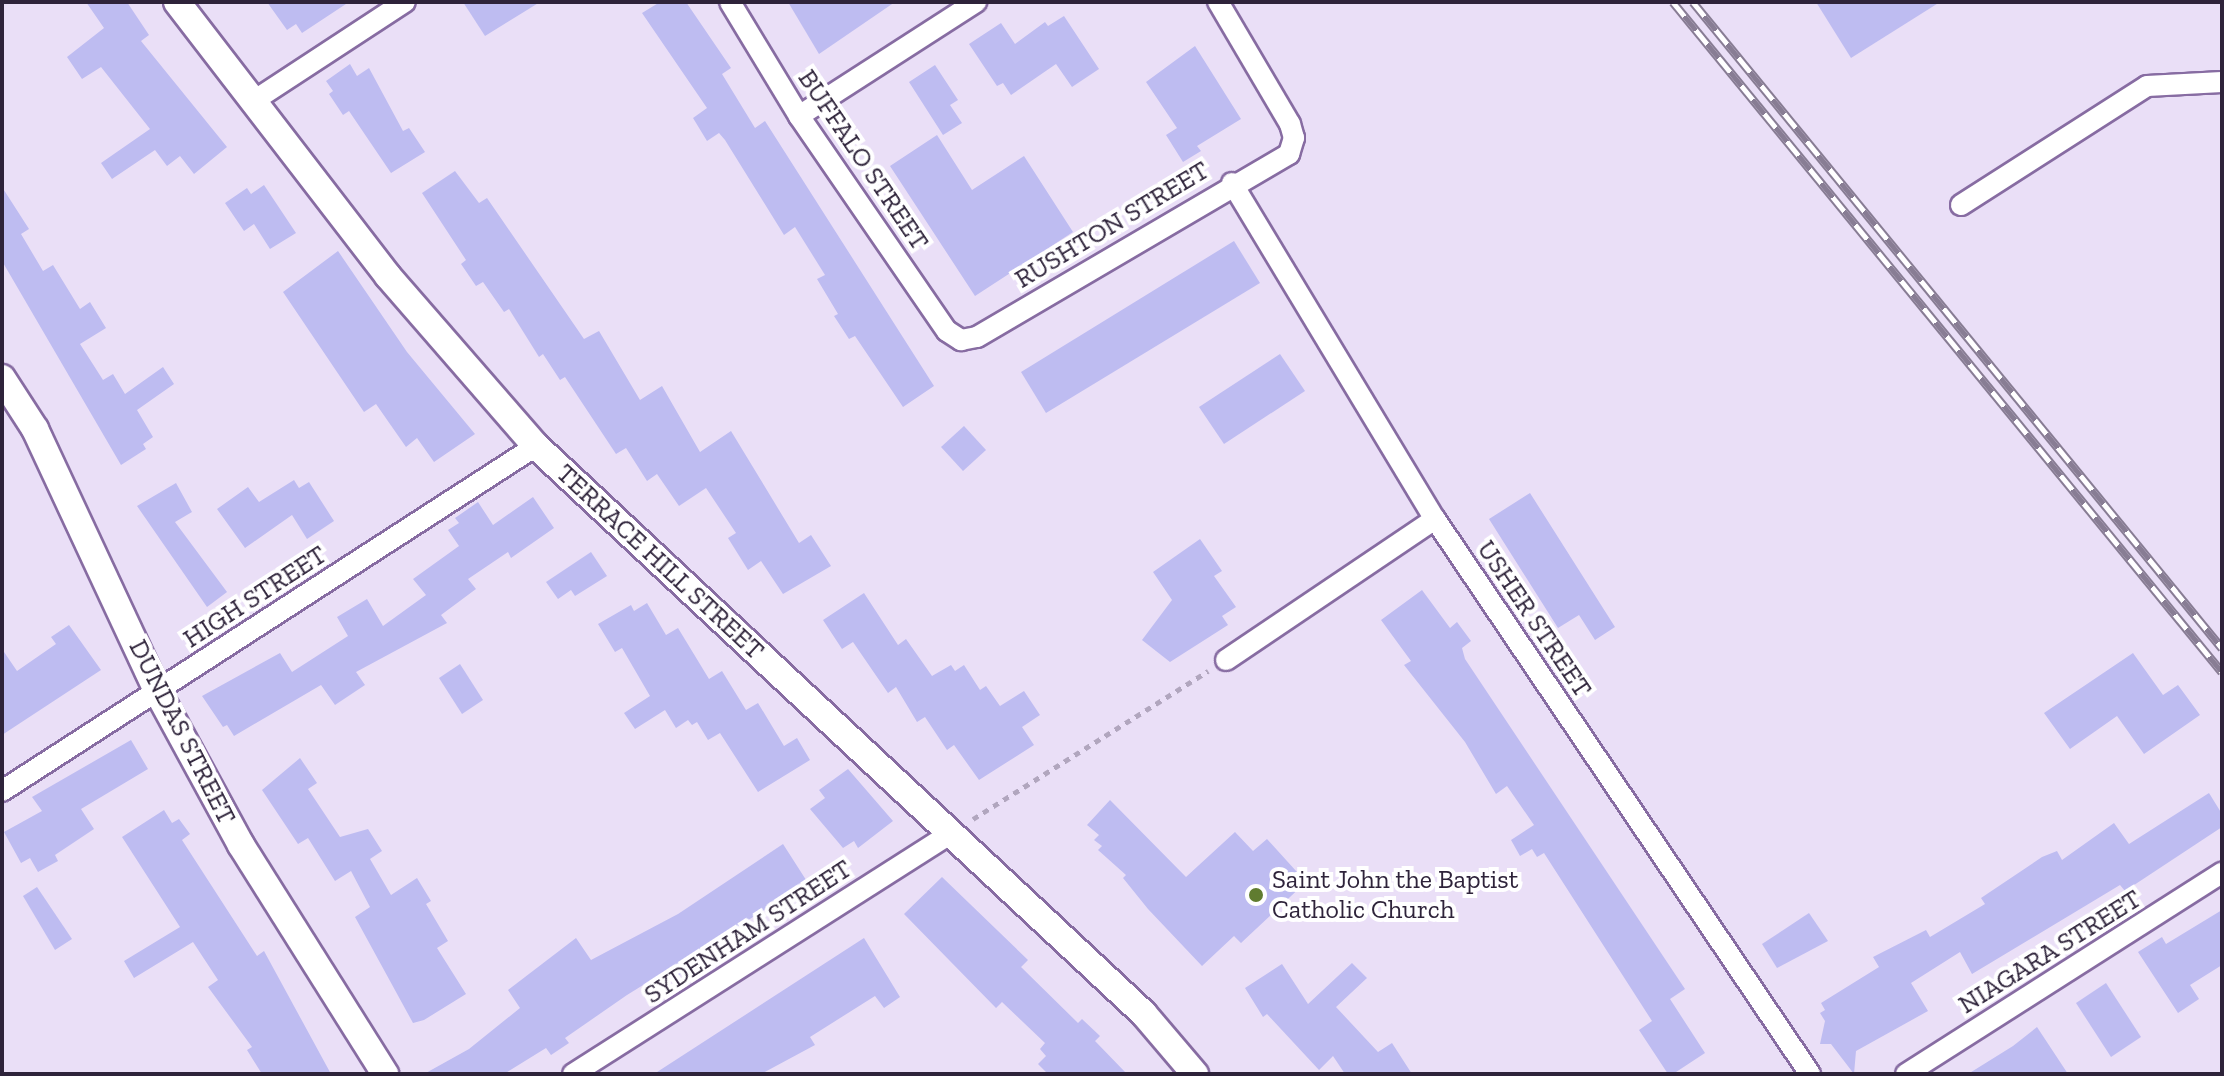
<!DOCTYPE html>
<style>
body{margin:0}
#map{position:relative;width:2224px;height:1076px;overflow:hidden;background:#eadff7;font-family:"Zilla Slab",serif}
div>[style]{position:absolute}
.building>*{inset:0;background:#bebcf1}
.path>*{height:5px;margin-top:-2.5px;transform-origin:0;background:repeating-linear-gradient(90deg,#b1a6be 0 6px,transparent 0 12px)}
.roads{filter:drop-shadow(2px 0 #876ca2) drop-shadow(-2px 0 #876ca2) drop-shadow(0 2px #876ca2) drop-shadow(0 -2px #876ca2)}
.minor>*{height:20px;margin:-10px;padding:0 10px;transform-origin:10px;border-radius:10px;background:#fff}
.tertiary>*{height:26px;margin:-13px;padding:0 13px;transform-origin:13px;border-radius:13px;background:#fff}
.rail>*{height:9px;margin-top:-4.5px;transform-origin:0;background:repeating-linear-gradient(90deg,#fff 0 18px,#887d94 0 36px);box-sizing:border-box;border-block:2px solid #887d94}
.dots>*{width:22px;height:22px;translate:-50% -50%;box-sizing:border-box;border:4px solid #fff;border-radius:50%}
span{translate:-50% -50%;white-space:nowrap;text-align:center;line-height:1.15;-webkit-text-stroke:8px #fff;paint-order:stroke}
.street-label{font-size:26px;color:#2e233a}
.poi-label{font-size:26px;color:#2e233a}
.left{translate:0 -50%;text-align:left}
.frame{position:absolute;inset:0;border:4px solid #2e233a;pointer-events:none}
</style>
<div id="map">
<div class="building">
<div style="clip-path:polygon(86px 2px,127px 2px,149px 35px,141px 41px,227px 147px,194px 174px,180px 156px,167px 166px,155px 150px,112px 179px,101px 163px,150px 129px,101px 67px,82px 79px,67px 57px,104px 28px)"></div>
<div style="clip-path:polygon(267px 2px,349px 2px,302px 33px,296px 24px,287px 30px)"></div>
<div style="clip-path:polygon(463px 2px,540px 2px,485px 36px)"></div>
<div style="clip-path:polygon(660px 2px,686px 2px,731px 68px,722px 74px,755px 128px,765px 121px,934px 386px,903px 407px,855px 336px,849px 339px,834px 316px,838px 314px,817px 279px,825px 275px,795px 227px,784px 235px,725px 140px,719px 133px,707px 141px,693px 118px,707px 108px,642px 13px)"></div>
<div style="clip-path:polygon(788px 2px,895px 2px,819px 54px)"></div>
<div style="clip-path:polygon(1816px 2px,1940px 2px,1851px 58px)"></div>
<div style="clip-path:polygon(1064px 16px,1099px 69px,1072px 87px,1056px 64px,1011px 95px,1003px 83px,997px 86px,969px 44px,1001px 23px,1015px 44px,1045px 22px,1048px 26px)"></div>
<div style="clip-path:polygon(1195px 46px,1241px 119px,1197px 146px,1201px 151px,1183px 162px,1166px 135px,1177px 128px,1146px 82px)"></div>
<div style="clip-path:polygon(350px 64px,357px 76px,369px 68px,403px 131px,409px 128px,425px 152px,391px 173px,349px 111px,343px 115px,329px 94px,333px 91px,326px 81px)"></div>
<div style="clip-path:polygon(935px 65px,958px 100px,950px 105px,962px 123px,943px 135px,909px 82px)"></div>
<div style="clip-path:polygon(937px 135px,972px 190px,1024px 156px,1073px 232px,975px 296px,890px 166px)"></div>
<div style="clip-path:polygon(455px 171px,479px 203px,487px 198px,584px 339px,599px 331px,640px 400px,662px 386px,700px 452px,731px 431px,799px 543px,811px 535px,831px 566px,783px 594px,761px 561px,748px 570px,728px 538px,736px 533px,706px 488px,679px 506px,657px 474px,647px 481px,626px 448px,616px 454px,565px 377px,560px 380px,543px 354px,539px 357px,509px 309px,504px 312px,483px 282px,476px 286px,461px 264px,466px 260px,422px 193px)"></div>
<div style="clip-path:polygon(264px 185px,296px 233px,270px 249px,254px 224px,244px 231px,225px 203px,247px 188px,251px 194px)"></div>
<div style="clip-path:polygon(2px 187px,29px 229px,21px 234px,43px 271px,53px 265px,80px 309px,90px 302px,106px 328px,80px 344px,103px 380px,113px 374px,125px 394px,163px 367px,174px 384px,137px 410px,153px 437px,143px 444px,146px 449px,121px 465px,2px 261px)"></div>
<div style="clip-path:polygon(1234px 241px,1260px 283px,1046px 413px,1021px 372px)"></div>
<div style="clip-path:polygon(338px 251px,407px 352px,475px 434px,434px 462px,417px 438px,406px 447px,376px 404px,364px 412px,283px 292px)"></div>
<div style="clip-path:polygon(1280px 354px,1305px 391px,1224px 444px,1199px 407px)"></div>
<div style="clip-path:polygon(964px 426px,986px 450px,963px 471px,941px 447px)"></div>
<div style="clip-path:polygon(294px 480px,299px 488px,309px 482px,334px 521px,307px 539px,292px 515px,245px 548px,217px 509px,248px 487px,259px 502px)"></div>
<div style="clip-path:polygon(176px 483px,192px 512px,175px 522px,227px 592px,207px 607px,137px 506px)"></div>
<div style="clip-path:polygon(1530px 493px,1615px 627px,1595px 640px,1579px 615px,1558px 628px,1489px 519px)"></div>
<div style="clip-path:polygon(533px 497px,554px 528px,511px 558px,508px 552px,468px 579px,476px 589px,441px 615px,447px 623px,356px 672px,365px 685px,335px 705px,321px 685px,234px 736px,227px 725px,223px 727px,202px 696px,280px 653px,292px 672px,348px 636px,337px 617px,367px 599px,383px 626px,426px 595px,413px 579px,459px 546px,448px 530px,459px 523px,455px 518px,478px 502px,493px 525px)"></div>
<div style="clip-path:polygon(1200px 539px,1222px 571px,1214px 576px,1236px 607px,1222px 616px,1228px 625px,1170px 662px,1142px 640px,1172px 600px,1153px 572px)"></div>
<div style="clip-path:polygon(591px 552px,607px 576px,575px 596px,571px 590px,558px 599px,546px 582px)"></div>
<div style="clip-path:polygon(1422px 590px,1450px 628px,1457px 622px,1471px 641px,1462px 648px,1465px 659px,1685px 989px,1670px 999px,1705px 1053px,1673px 1074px,1668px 1074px,1639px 1030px,1652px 1021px,1544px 853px,1537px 857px,1532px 849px,1520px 856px,1511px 840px,1534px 825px,1507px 786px,1496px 794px,1465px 742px,1404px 665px,1411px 661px,1381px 620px)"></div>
<div style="clip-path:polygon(864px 593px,898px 645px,906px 639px,932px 676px,951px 665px,955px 671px,964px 665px,980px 690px,986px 686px,1000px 706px,1024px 691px,1040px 715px,1022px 727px,1034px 745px,979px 780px,954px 745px,947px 750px,925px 717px,917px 722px,896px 687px,888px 693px,853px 642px,842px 649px,823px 620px)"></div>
<div style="clip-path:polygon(647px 603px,666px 635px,678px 628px,709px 679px,722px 671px,746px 710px,758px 703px,784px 746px,797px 738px,810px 760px,758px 792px,720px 733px,708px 740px,697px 722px,692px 725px,688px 720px,676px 728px,665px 710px,635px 729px,624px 713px,650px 696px,622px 648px,615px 652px,598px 624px,631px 605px,634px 611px)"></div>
<div style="clip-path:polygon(69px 625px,101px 670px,2px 735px,2px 649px,17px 671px,56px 644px,51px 637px)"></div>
<div style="clip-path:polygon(2133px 653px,2163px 695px,2178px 685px,2200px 715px,2144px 754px,2117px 716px,2070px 749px,2044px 713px)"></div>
<div style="clip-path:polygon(460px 664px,483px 700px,462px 714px,439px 678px)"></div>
<div style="clip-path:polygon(131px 740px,148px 769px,81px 809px,94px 829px,55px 855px,58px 861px,38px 872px,30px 858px,21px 863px,4px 832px,42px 811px,32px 797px)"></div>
<div style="clip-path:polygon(300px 758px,317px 783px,308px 789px,340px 837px,368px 829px,382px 851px,370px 859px,391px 895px,417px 878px,431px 901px,426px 904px,448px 941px,437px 948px,466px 994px,424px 1020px,413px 1023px,355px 917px,370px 907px,351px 871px,335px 881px,308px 838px,298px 844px,262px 790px)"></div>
<div style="clip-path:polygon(848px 769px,893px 821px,858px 848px,854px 841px,843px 848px,810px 809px,825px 798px,819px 790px)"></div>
<div style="clip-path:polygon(2209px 793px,2222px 814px,2222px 827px,2125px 891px,2120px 885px,1972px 974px,1960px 952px,1911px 983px,1928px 1011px,1856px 1051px,1854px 1074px,1831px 1044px,1820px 1044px,1825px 1021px,1820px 1013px,1825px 1010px,1821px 1003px,1879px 967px,1873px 957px,1926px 930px,1930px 937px,1985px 904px,1981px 898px,2042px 857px,2057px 851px,2062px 860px,2114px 823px,2129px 844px)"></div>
<div style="clip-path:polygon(1110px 800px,1186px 877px,1235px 832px,1253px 851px,1267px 839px,1306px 882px,1241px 943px,1234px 936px,1202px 966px,1148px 909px,1123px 878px,1126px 875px,1098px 850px,1102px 846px,1094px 840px,1099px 835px,1087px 825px)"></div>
<div style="clip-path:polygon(164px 810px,172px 823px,179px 819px,190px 834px,182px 840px,257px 956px,264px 951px,331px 1074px,262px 1074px,247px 1050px,252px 1047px,208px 987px,218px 980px,193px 942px,134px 978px,124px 961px,180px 927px,122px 837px)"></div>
<div style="clip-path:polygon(783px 844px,808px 883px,721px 937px,726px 944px,697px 964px,674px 978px,669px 969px,627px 995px,565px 1038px,569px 1043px,551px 1055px,546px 1048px,504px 1074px,424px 1074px,469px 1049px,520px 1008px,508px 990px,576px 938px,591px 960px,678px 914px)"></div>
<div style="clip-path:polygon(942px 877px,1028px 960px,1021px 967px,1078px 1023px,1082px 1019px,1100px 1036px,1095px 1041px,1127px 1074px,1048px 1074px,1038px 1064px,1046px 1056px,1040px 1049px,1045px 1043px,1002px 1002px,996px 1008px,904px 914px)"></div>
<div style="clip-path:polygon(37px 887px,72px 939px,55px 950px,23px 896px)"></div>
<div style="clip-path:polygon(2222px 910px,2222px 965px,2190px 985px,2199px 999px,2178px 1013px,2138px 952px,2162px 937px,2166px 944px)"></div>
<div style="clip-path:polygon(1809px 913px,1828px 941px,1777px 968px,1762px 944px)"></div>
<div style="clip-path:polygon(864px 938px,900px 997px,884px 1008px,875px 996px,810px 1037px,815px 1045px,761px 1074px,654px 1074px)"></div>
<div style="clip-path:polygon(1352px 963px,1367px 978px,1336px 1007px,1378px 1052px,1392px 1043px,1412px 1074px,1345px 1074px,1333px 1056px,1319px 1070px,1267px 1014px,1263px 1017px,1245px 988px,1282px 964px,1308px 1004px)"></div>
<div style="clip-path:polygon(2106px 983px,2141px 1037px,2111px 1057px,2076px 1003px)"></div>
<div style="clip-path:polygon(2037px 1027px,2068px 1074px,1968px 1074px,2013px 1046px)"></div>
</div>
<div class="path">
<div style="left:973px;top:819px;width:278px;rotate:-32.2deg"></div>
</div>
<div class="roads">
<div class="minor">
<div style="left:730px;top:2px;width:133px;rotate:58.8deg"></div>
<div style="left:799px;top:116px;width:261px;rotate:55.5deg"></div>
<div style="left:947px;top:331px;width:17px;rotate:33deg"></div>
<div style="left:961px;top:340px;width:16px;rotate:-11deg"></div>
<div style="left:977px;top:337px;width:362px;rotate:-30.4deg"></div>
<div style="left:1289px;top:154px;width:17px;rotate:-73deg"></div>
<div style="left:1294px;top:138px;width:15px;rotate:-106deg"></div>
<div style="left:1290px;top:124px;width:142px;rotate:-120.5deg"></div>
<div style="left:255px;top:100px;width:179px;rotate:-33.2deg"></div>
<div style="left:799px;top:116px;width:211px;rotate:-32.8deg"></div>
<div style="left:1232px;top:183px;width:393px;rotate:58.9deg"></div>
<div style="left:1435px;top:519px;width:670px;rotate:55.95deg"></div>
<div style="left:1961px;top:205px;width:221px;rotate:-32.6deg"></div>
<div style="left:2147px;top:86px;width:75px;rotate:-3.1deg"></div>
<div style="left:1226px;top:660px;width:252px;rotate:-34deg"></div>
<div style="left:2px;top:791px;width:636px;rotate:-32.87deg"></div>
<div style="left:573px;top:1074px;width:447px;rotate:-32.5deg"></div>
<div style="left:1906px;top:1074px;width:375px;rotate:-32.5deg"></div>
</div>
<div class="tertiary">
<div style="left:177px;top:2px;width:346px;rotate:52.4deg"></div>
<div style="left:388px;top:276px;width:225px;rotate:49deg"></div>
<div style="left:536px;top:446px;width:832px;rotate:43.05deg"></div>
<div style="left:1144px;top:1014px;width:79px;rotate:49.6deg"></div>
<div style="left:2px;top:378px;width:61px;rotate:57.1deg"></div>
<div style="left:35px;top:429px;width:289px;rotate:65deg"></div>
<div style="left:157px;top:691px;width:175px;rotate:61.4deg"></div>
<div style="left:241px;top:845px;width:271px;rotate:57.8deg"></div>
</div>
</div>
<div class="rail">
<div style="left:1673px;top:2px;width:866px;rotate:50.67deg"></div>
<div style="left:1693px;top:2px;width:835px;rotate:50.69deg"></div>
</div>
<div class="dots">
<div style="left:1256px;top:895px;background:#607c30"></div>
</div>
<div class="street-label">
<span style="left:863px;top:160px;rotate:56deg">BUFFALO STREET</span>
<span style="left:1112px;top:225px;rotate:-31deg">RUSHTON STREET</span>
<span style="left:660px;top:562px;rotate:43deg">TERRACE HILL STREET</span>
<span style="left:255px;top:597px;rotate:-33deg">HIGH STREET</span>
<span style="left:1534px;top:619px;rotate:56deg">USHER STREET</span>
<span style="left:182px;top:732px;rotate:63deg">DUNDAS STREET</span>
<span style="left:748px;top:932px;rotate:-33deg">SYDENHAM STREET</span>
<span style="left:2050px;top:952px;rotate:-32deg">NIAGARA STREET</span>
</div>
<div class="poi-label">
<span class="left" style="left:1272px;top:895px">Saint John the Baptist<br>Catholic Church</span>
</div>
<div class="frame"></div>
</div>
